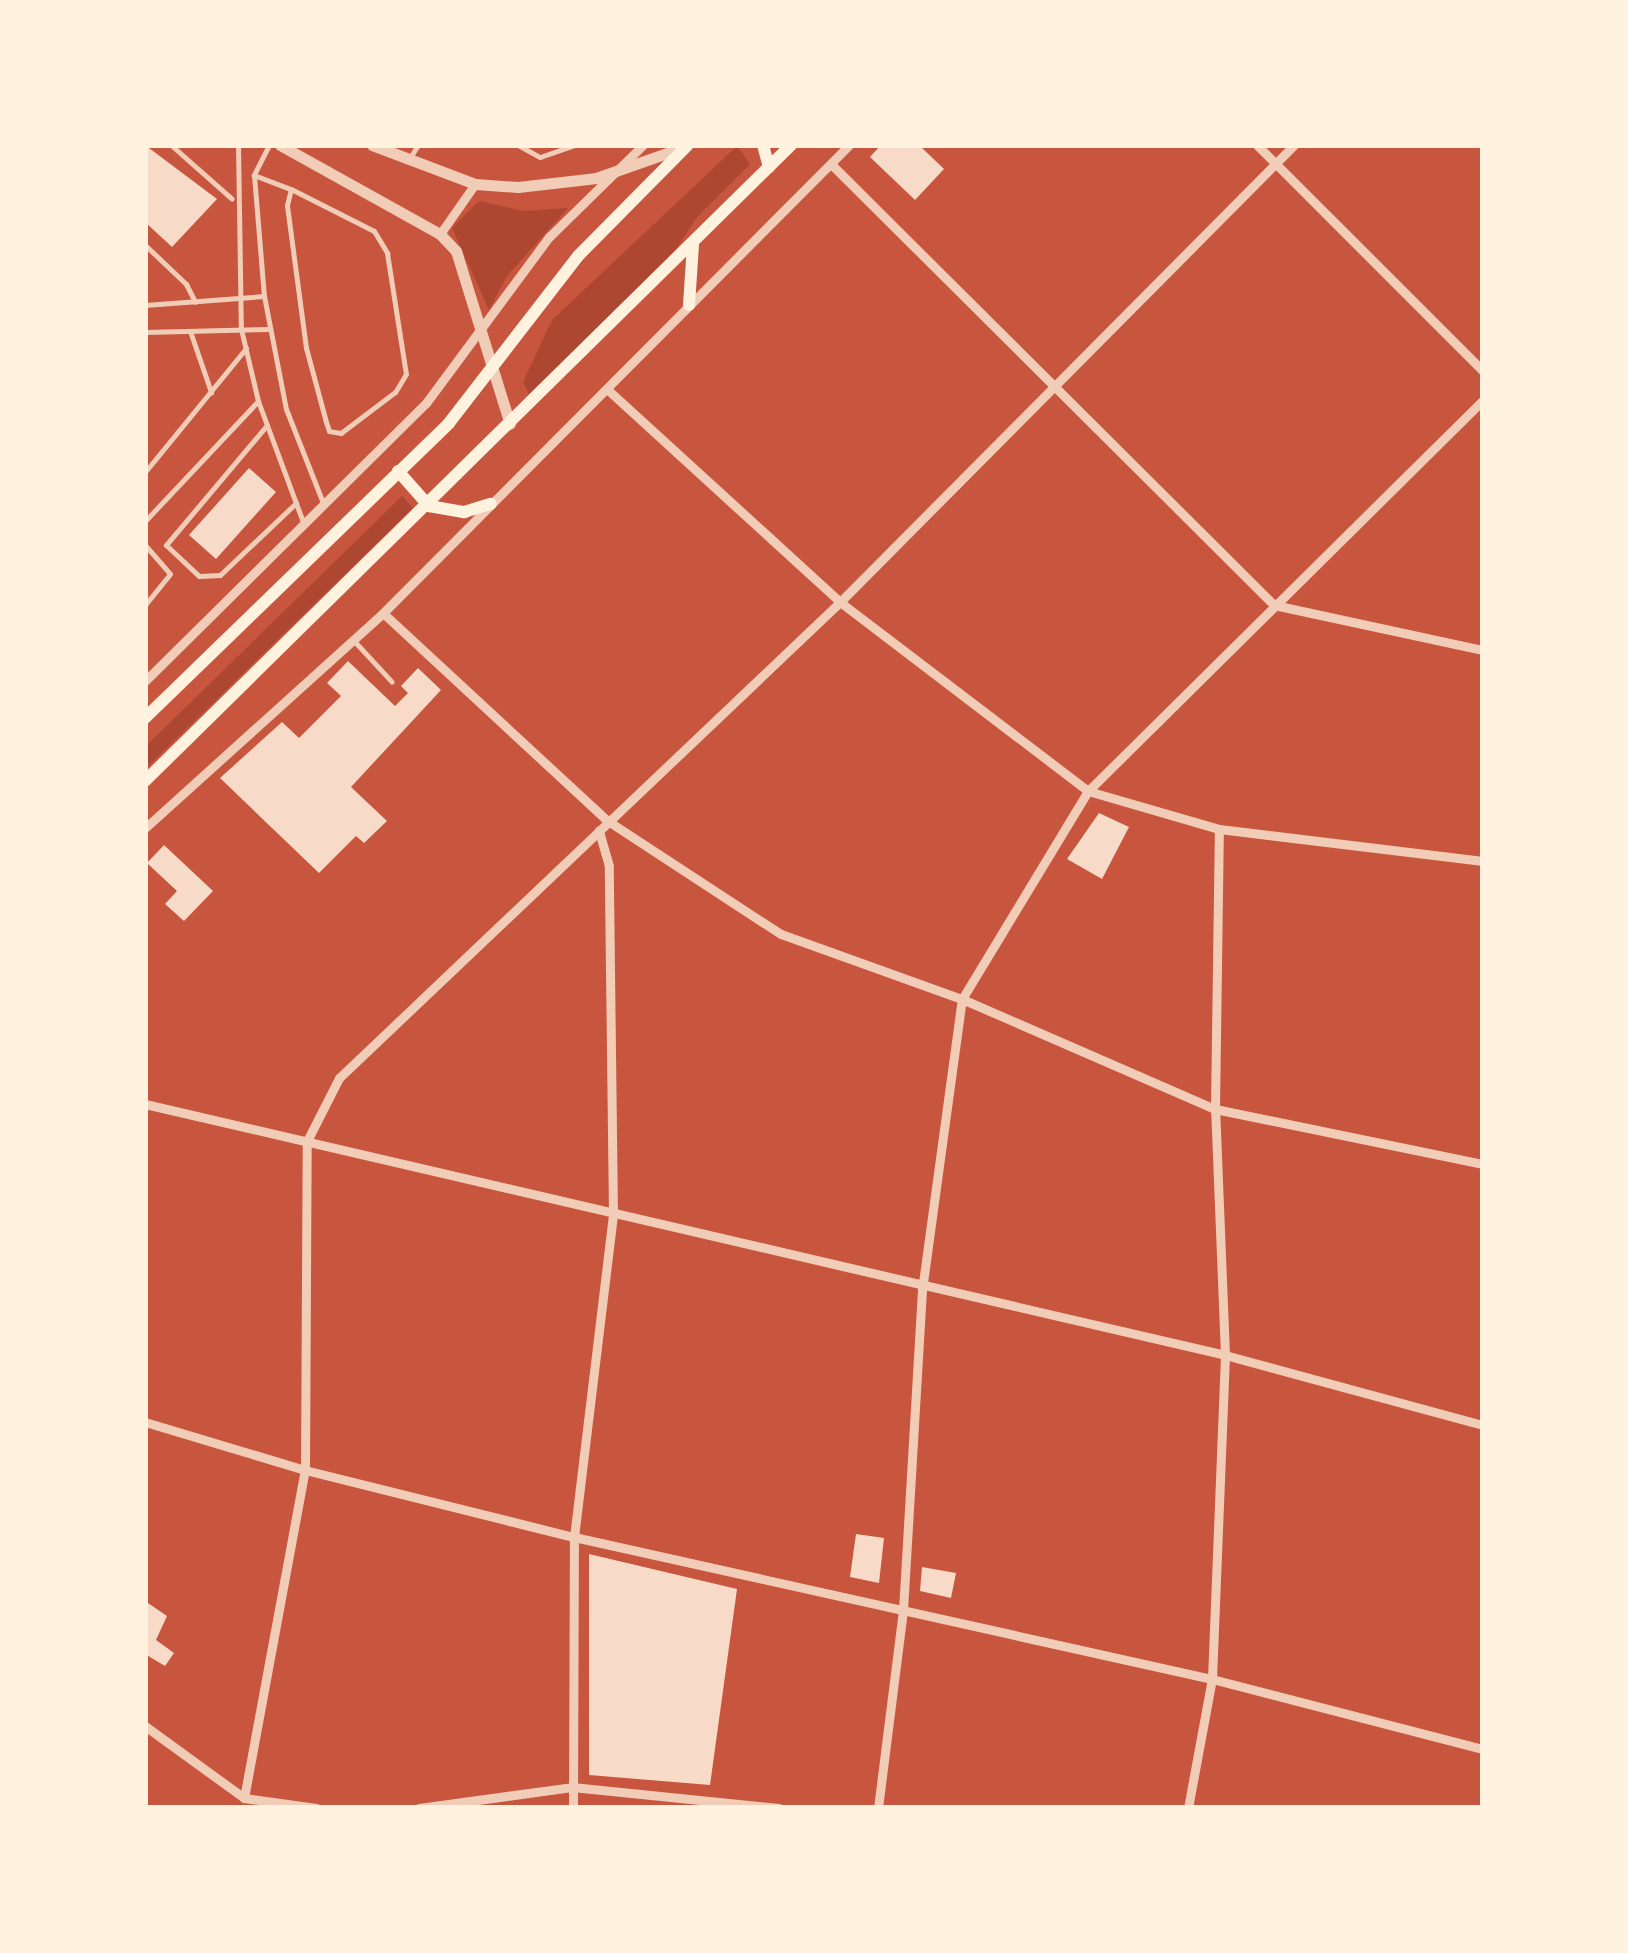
<!DOCTYPE html>
<style>
body{margin:0}
#map{position:relative;width:1628px;height:1953px;overflow:hidden;background:#c8553d;font-family:Figtree,sans-serif}
div>[style]{position:absolute}
.green>*{inset:0;background:#ae4732}
.building>*{inset:0;background:#f7dbc8}
.service>*{height:5px;margin:-2.5px;padding:0 2.5px;transform-origin:2.5px;border-radius:2.5px;background:#f1ccb7}
.minor>*{height:9px;margin:-4.5px;padding:0 4.5px;transform-origin:4.5px;border-radius:4.5px;background:#f1ccb7}
.tertiary>*{height:11px;margin:-5.5px;padding:0 5.5px;transform-origin:5.5px;border-radius:5.5px;background:#f1ccb7}
.secondary>*{height:12px;margin:-6px;padding:0 6px;transform-origin:6px;border-radius:6px;background:#fff3e0}
span{translate:-50% -50%;white-space:nowrap;text-align:center;line-height:1.15;-webkit-text-stroke:8px #fff3e0;paint-order:stroke}
.frame{position:absolute;inset:0;border:148px solid #fff3e0;pointer-events:none}
</style>
<div id="map">
<div class="green">
<div style="clip-path:polygon(737px 146px,750px 164px,697px 217px,671px 257px,529px 394px,523px 382px,552px 320px)"></div>
<div style="clip-path:polygon(479px 201px,523px 211px,568px 208px,507px 276px,489px 310px,452px 228px)"></div>
<div style="clip-path:polygon(402px 496px,413px 508px,145px 769px,145px 747px)"></div>
</div>
<div class="building">
<div style="clip-path:polygon(145px 145px,217px 199px,172px 247px,145px 222px)"></div>
<div style="clip-path:polygon(881px 145px,919px 145px,944px 169px,915px 200px,870px 157px)"></div>
<div style="clip-path:polygon(249px 468px,276px 492px,216px 559px,189px 535px)"></div>
<div style="clip-path:polygon(348px 661px,395px 706px,408px 693px,401px 686px,418px 668px,441px 690px,351px 787px,387px 821px,364px 843px,356px 836px,319px 873px,220px 778px,282px 722px,299px 738px,341px 696px,327px 683px)"></div>
<div style="clip-path:polygon(1099px 813px,1129px 827px,1102px 879px,1067px 859px)"></div>
<div style="clip-path:polygon(164px 845px,213px 891px,184px 921px,165px 904px,177px 891px,147px 863px)"></div>
<div style="clip-path:polygon(856px 1534px,884px 1538px,879px 1583px,850px 1577px)"></div>
<div style="clip-path:polygon(589px 1554px,737px 1589px,710px 1785px,589px 1775px)"></div>
<div style="clip-path:polygon(922px 1567px,956px 1573px,951px 1598px,920px 1591px)"></div>
<div style="clip-path:polygon(145px 1601px,167px 1616px,156px 1640px,174px 1653px,165px 1666px,145px 1654px)"></div>
</div>
<div class="service">
<div style="left:171px;top:145px;width:81px;rotate:41.5deg"></div>
<div style="left:238px;top:145px;width:184px;rotate:89.1deg"></div>
<div style="left:241px;top:329px;width:74px;rotate:76.7deg"></div>
<div style="left:258px;top:401px;width:129px;rotate:69.6deg"></div>
<div style="left:269px;top:145px;width:34px;rotate:117deg"></div>
<div style="left:254px;top:175px;width:121px;rotate:85.3deg"></div>
<div style="left:264px;top:296px;width:115px;rotate:79deg"></div>
<div style="left:286px;top:409px;width:101px;rotate:68.5deg"></div>
<div style="left:518px;top:145px;width:25px;rotate:29deg"></div>
<div style="left:540px;top:157px;width:37px;rotate:-19deg"></div>
<div style="left:411px;top:156px;width:13px;rotate:-58deg"></div>
<div style="left:254px;top:175px;width:40px;rotate:21deg"></div>
<div style="left:291px;top:189px;width:93px;rotate:26.8deg"></div>
<div style="left:374px;top:231px;width:26px;rotate:59deg"></div>
<div style="left:387px;top:253px;width:122px;rotate:81.1deg"></div>
<div style="left:406px;top:374px;width:21px;rotate:121deg"></div>
<div style="left:395px;top:392px;width:68px;rotate:142.8deg"></div>
<div style="left:341px;top:433px;width:12px;rotate:-171deg"></div>
<div style="left:329px;top:431px;width:9px;rotate:-108deg"></div>
<div style="left:326px;top:422px;width:77px;rotate:-105.1deg"></div>
<div style="left:306px;top:348px;width:144px;rotate:-97.6deg"></div>
<div style="left:287px;top:205px;width:16px;rotate:-76deg"></div>
<div style="left:145px;top:245px;width:57px;rotate:43.6deg"></div>
<div style="left:186px;top:284px;width:20px;rotate:63deg"></div>
<div style="left:145px;top:305px;width:119px;rotate:-4.3deg"></div>
<div style="left:190px;top:331px;width:65px;rotate:71deg"></div>
<div style="left:145px;top:332px;width:124px;rotate:-1.4deg"></div>
<div style="left:267px;top:425px;width:157px;rotate:130.1deg"></div>
<div style="left:166px;top:545px;width:45px;rotate:43.2deg"></div>
<div style="left:199px;top:576px;width:21px;rotate:-3deg"></div>
<div style="left:220px;top:575px;width:105px;rotate:-43.5deg"></div>
<div style="left:145px;top:472px;width:160px;rotate:-50.8deg"></div>
<div style="left:145px;top:521px;width:165px;rotate:-46.7deg"></div>
<div style="left:145px;top:545px;width:38px;rotate:49deg"></div>
<div style="left:170px;top:574px;width:40px;rotate:129deg"></div>
<div style="left:355px;top:642px;width:54px;rotate:47.2deg"></div>
</div>
<div class="minor">
<div style="left:1257px;top:145px;width:320px;rotate:45deg"></div>
<div style="left:831px;top:164px;width:625px;rotate:44.87deg"></div>
<div style="left:1274px;top:605px;width:214px;rotate:12.2deg"></div>
<div style="left:440px;top:234px;width:61px;rotate:-55deg"></div>
<div style="left:608px;top:390px;width:314px;rotate:42.4deg"></div>
<div style="left:840px;top:602px;width:312px;rotate:37.3deg"></div>
<div style="left:1088px;top:791px;width:136px;rotate:16.2deg"></div>
<div style="left:1219px;top:829px;width:266px;rotate:6.9deg"></div>
<div style="left:383px;top:613px;width:306px;rotate:42.8deg"></div>
<div style="left:608px;top:821px;width:207px;rotate:33.2deg"></div>
<div style="left:781px;top:934px;width:192px;rotate:19.8deg"></div>
<div style="left:962px;top:999px;width:276px;rotate:23.5deg"></div>
<div style="left:1215px;top:1109px;width:274px;rotate:11.6deg"></div>
<div style="left:145px;top:681px;width:395px;rotate:-44.7deg"></div>
<div style="left:426px;top:403px;width:207px;rotate:-53.5deg"></div>
<div style="left:549px;top:237px;width:132px;rotate:-44.4deg"></div>
<div style="left:145px;top:828px;width:321px;rotate:-42.1deg"></div>
<div style="left:383px;top:613px;width:660px;rotate:-45.12deg"></div>
<div style="left:145px;top:1104px;width:1109px;rotate:13.08deg"></div>
<div style="left:1225px;top:1355px;width:267px;rotate:15.2deg"></div>
<div style="left:145px;top:1422px;width:167px;rotate:16.7deg"></div>
<div style="left:305px;top:1470px;width:277px;rotate:14deg"></div>
<div style="left:574px;top:1537px;width:654px;rotate:12.55deg"></div>
<div style="left:1212px;top:1679px;width:280px;rotate:14.5deg"></div>
<div style="left:145px;top:1726px;width:122px;rotate:36deg"></div>
<div style="left:244px;top:1798px;width:73px;rotate:7.9deg"></div>
<div style="left:244px;top:1798px;width:334px;rotate:-79.5deg"></div>
<div style="left:305px;top:1470px;width:329px;rotate:-89.7deg"></div>
<div style="left:307px;top:1141px;width:71px;rotate:-63.1deg"></div>
<div style="left:339px;top:1078px;width:691px;rotate:-43.53deg"></div>
<div style="left:840px;top:602px;width:644px;rotate:-45.19deg"></div>
<div style="left:419px;top:1808px;width:154px;rotate:-7.8deg"></div>
<div style="left:572px;top:1787px;width:208px;rotate:5.8deg"></div>
<div style="left:573px;top:1808px;width:271px;rotate:-89.8deg"></div>
<div style="left:574px;top:1537px;width:324px;rotate:-83.1deg"></div>
<div style="left:613px;top:1215px;width:349px;rotate:-90.7deg"></div>
<div style="left:609px;top:866px;width:37px;rotate:-106deg"></div>
<div style="left:878px;top:1808px;width:200px;rotate:-82.8deg"></div>
<div style="left:903px;top:1610px;width:321px;rotate:-86.6deg"></div>
<div style="left:922px;top:1290px;width:294px;rotate:-82.2deg"></div>
<div style="left:962px;top:999px;width:243px;rotate:-58.8deg"></div>
<div style="left:1088px;top:791px;width:556px;rotate:-44.71deg"></div>
<div style="left:1188px;top:1808px;width:131px;rotate:-79.5deg"></div>
<div style="left:1212px;top:1679px;width:324px;rotate:-87.7deg"></div>
<div style="left:1225px;top:1355px;width:246px;rotate:-92.3deg"></div>
<div style="left:1215px;top:1109px;width:280px;rotate:-89.2deg"></div>
</div>
<div class="tertiary">
<div style="left:280px;top:145px;width:183px;rotate:29.1deg"></div>
<div style="left:440px;top:234px;width:23px;rotate:47deg"></div>
<div style="left:456px;top:251px;width:181px;rotate:72.7deg"></div>
<div style="left:372px;top:145px;width:110px;rotate:20.7deg"></div>
<div style="left:475px;top:184px;width:43px;rotate:4deg"></div>
<div style="left:518px;top:187px;width:79px;rotate:-6.6deg"></div>
<div style="left:596px;top:178px;width:93px;rotate:-19.4deg"></div>
</div>
<div class="secondary">
<div style="left:763px;top:145px;width:23px;rotate:75deg"></div>
<div style="left:689px;top:305px;width:60px;rotate:-86.2deg"></div>
<div style="left:398px;top:471px;width:47px;rotate:48.5deg"></div>
<div style="left:429px;top:506px;width:36px;rotate:10deg"></div>
<div style="left:464px;top:512px;width:28px;rotate:-17deg"></div>
<div style="left:145px;top:718px;width:424px;rotate:-44.1deg"></div>
<div style="left:449px;top:423px;width:211px;rotate:-52.3deg"></div>
<div style="left:578px;top:256px;width:156px;rotate:-45.3deg"></div>
<div style="left:145px;top:781px;width:907px;rotate:-44.55deg"></div>
</div>
<div class="frame"></div>
</div>
